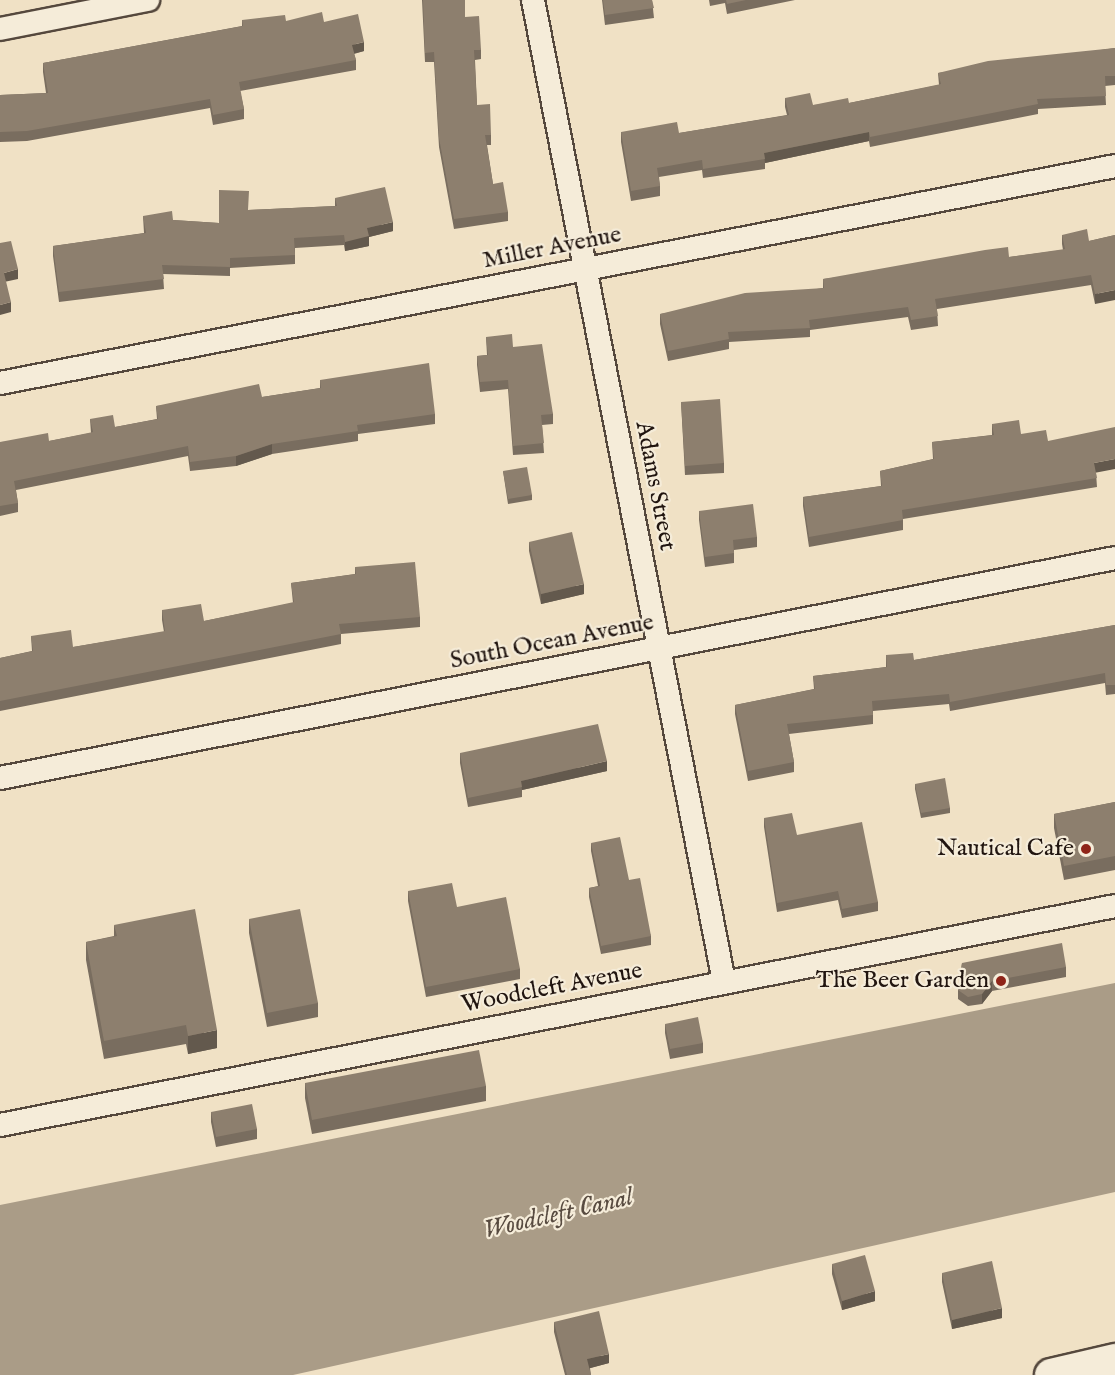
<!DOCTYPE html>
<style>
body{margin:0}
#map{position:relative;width:1115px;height:1375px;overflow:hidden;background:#f0e1c5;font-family:"IM FELL English",serif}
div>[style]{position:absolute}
.water>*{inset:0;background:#aa9c87}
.roads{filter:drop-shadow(2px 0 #55483d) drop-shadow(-2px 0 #55483d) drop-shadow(0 2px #55483d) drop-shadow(0 -2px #55483d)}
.street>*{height:22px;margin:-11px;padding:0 11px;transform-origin:11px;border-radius:11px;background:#f5ecd9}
.secondary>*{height:32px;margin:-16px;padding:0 16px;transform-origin:16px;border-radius:16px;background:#f5ecd9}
.wall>*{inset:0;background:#796d5f}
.shaded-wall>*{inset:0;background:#63594d}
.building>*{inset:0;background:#8d7f6e}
.dots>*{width:16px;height:16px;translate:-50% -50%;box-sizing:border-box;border:3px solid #f5ecd9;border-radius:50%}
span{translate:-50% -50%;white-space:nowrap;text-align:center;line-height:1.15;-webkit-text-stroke:4.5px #f5ecd9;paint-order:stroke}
.street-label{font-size:24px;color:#211510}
.poi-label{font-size:24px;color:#211510}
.right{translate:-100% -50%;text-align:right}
.water-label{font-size:26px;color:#584b40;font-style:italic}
</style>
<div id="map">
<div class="water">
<div style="clip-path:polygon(1115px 983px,1115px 1192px,293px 1375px,0 1375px,0 1205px)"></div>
</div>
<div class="roads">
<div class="street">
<div style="left:533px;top:0;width:1000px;rotate:78.99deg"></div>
<div style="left:0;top:29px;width:151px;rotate:-11.1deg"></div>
<div style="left:0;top:383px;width:1136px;rotate:-11.01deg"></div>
<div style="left:0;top:778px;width:1136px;rotate:-11.16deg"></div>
<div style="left:0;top:1125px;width:1136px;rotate:-11.11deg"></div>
</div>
<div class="secondary">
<div style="left:1051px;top:1375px;width:66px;rotate:-13.2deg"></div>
</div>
</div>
<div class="wall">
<div style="clip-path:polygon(422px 0,465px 0,465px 17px,481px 50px,481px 59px,475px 60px,477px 105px,491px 135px,491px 145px,487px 145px,493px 184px,508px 212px,508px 221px,454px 229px,439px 147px,434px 62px,425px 62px)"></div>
<div style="clip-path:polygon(602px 0,652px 0,654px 18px,605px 25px)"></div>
<div style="clip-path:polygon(709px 0,795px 0,727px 14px,725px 3px,710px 6px)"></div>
<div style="clip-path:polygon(242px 20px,324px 22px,364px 51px,354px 54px,356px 60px,356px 70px,240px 91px,244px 109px,244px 119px,213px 125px,210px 108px,27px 141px,0 142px,0 95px,46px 93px,43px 72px,43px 63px,242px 26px)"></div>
<div style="clip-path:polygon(1115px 48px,1115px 85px,1105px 86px,1106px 105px,1038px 109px,1038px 114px,870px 147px,869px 141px,765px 163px,765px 169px,703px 178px,702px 170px,659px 177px,660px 186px,660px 196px,631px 201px,621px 142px,621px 132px,679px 133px,787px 115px,785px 107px,785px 98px,813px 105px,849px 103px,939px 85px,938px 73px)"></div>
<div style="clip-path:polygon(335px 198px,393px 231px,369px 237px,369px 246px,345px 251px,344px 245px,295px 248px,295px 264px,230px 268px,230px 276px,163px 274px,164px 289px,59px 302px,53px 256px,53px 246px,144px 233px,143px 216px,173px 220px,219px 223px,248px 210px,335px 206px)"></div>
<div style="clip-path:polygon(1062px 235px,1089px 241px,1115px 235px,1095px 304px,1091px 285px,937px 309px,938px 326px,911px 330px,908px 317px,810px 330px,810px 337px,729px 342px,729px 349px,668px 361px,660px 324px,660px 314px,823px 288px,823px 279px,1009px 257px,1063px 250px,1062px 244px)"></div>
<div style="clip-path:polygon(486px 337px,513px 347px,553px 414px,553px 424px,542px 425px,544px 453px,513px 455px,508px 389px,480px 392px,477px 365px,477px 356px,487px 355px)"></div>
<div style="clip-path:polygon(320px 380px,435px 414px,435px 424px,358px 434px,358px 441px,272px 454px,236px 466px,190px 471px,188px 456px,16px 490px,18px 503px,18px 512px,0 516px,0 442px,49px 441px,91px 433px,90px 419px,115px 427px,157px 419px,156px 406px,262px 397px,320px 388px)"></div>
<div style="clip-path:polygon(681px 402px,724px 463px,724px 473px,685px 475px)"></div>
<div style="clip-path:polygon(992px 424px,1021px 434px,1048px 441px,1096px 473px,1097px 487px,903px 519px,903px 530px,809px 547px,803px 506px,803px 497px,881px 486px,880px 471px,933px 459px,932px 442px,992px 435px)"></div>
<div style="clip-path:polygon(503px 471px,532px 495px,532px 500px,508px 504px)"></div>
<div style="clip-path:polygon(699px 511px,757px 537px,757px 547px,734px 550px,734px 563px,705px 567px,699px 520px)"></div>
<div style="clip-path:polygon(529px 542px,584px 594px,541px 604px,529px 551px)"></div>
<div style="clip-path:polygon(355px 567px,420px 617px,420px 627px,341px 634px,341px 644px,0 711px,0 658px,32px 651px,31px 636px,73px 647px,164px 632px,162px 620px,162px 610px,204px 621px,293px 603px,291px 583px,355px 574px)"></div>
<div style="clip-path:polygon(1115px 625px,1115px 694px,1106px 695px,1105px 683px,950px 711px,949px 704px,873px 711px,873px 724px,789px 734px,794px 762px,794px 772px,748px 781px,735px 714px,735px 705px,814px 689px,813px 676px,886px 667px,886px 655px,914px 660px)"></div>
<div style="clip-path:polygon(460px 753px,607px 771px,522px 790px,522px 797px,468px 807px,460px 763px)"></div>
<div style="clip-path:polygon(915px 784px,950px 808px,950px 813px,921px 818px,915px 789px)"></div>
<div style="clip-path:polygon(1115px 802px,1115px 870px,1064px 880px,1054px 828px,1054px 814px)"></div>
<div style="clip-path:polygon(764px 818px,797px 835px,878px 902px,878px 911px,842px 918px,838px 900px,777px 912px,764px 827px)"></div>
<div style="clip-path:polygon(591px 843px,629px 880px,651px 936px,651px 945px,601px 954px,589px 897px,589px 888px,598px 886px,591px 851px)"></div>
<div style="clip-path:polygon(408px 891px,457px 907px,520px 969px,520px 979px,426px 997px,408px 901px)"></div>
<div style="clip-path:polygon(249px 919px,318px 1003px,318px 1017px,267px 1027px,249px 933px)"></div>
<div style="clip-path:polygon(114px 925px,217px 1048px,188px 1054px,186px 1044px,104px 1059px,86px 960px,86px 942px,114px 936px)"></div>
<div style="clip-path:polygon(962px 963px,1066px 967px,1066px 977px,992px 991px,982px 1004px,968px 1006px,958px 999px,958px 990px)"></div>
<div style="clip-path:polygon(665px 1024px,703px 1043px,703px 1053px,670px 1059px,665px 1033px)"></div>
<div style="clip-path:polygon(305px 1083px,486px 1086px,486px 1101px,312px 1134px,305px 1098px)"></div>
<div style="clip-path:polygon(211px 1112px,257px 1129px,257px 1139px,216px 1147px,211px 1122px)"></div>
<div style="clip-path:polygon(832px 1264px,875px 1301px,842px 1310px,832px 1274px)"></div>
<div style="clip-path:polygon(942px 1273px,1002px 1318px,952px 1329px,942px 1282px)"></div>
<div style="clip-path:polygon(554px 1322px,609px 1363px,590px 1368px,591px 1375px,565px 1375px,554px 1332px)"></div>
</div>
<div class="shaded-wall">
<div style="clip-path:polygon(364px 42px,364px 51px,352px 54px,352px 45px)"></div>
<div style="clip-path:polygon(869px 132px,869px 141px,765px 163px,764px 153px)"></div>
<div style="clip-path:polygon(393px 222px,393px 231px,369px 237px,369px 246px,345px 251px,345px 242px,367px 228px)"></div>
<div style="clip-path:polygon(18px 269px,18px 279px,4px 282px,4px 273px)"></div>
<div style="clip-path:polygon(1115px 290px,1115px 300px,1095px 304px,1095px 294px)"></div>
<div style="clip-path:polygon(11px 302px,11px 312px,0 315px,0 305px)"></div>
<div style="clip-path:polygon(272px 444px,272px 454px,236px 466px,236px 456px)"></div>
<div style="clip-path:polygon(1115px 459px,1115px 469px,1094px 473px,1094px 463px)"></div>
<div style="clip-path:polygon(584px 584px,584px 594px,541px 604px,541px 594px)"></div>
<div style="clip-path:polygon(607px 761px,607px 771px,522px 790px,521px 781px)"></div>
<div style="clip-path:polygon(992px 981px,992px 991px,982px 1004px,982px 994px)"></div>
<div style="clip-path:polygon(217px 1030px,217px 1048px,188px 1054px,188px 1036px)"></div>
<div style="clip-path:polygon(875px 1291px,875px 1301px,842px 1310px,842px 1301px)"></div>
<div style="clip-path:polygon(1002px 1308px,1002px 1318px,952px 1329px,952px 1320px)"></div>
<div style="clip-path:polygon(609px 1354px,609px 1363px,587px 1369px,587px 1359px)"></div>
</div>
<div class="building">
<div style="clip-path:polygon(423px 0,465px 0,465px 17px,479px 16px,481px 50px,474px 50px,477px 105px,490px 104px,491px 135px,485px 135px,493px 184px,503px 182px,508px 212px,454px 219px,439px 138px,434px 52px,425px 53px)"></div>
<div style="clip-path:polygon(603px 0,652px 0,654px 8px,605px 15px)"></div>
<div style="clip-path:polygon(726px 0,746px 0,727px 4px)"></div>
<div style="clip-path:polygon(322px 12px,324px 22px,358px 14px,364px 42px,352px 45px,356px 60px,239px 82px,244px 109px,213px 115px,210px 99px,27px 131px,0 132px,0 95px,48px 93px,43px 63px,243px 26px,242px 20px,285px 15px,286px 21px)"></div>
<div style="clip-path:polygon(1115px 48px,1115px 76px,1105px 76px,1106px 96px,1037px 99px,1038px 104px,870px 137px,869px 132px,764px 153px,765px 159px,703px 169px,702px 160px,657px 168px,660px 186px,631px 191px,621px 132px,677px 122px,679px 133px,789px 115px,785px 98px,810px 93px,813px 105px,848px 98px,849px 103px,941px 84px,938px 73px,988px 61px)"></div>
<div style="clip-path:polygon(385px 187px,393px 222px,367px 228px,369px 236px,345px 242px,344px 235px,294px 238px,295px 255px,230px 258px,230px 267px,162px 265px,164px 279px,59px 292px,53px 246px,146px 233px,143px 216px,172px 211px,173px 220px,219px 223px,219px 190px,249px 191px,248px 210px,337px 206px,335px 198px)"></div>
<div style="clip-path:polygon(1087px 229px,1089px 241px,1115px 235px,1115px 290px,1095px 294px,1091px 275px,935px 299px,938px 316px,911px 320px,908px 307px,809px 320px,810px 328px,728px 332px,729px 339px,668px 351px,660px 314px,745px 293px,824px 288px,823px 279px,985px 250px,1008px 247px,1009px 257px,1065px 249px,1062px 235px)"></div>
<div style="clip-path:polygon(11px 241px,18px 269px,4px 273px,11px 302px,0 305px,0 243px)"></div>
<div style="clip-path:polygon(512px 334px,513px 347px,542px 344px,553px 414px,541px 415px,544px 443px,513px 446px,508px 380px,480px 382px,477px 356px,488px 355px,486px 337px)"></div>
<div style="clip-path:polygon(429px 363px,435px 414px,357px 425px,358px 431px,272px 444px,236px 456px,190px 462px,188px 446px,14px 481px,18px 503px,0 506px,0 442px,48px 433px,49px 441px,93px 432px,90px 419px,113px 415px,115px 427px,158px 419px,156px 406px,259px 384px,262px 397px,321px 388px,320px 380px)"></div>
<div style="clip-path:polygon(720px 399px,724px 463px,685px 466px,681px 402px)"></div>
<div style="clip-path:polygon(1019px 420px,1021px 434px,1046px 430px,1048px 441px,1115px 427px,1115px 459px,1094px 463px,1097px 478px,902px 510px,903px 520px,809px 537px,803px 497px,882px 486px,880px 471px,934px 459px,932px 442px,994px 435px,992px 424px)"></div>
<div style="clip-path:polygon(527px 467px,532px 495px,508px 499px,503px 471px)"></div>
<div style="clip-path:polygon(753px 504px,757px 537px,733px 540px,734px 553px,705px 557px,699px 511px)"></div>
<div style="clip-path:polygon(572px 532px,584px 584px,541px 594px,529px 542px)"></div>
<div style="clip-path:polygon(415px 562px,420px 617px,339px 624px,341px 634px,0 701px,0 658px,33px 651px,31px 636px,71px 630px,73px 647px,165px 631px,162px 610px,201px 604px,204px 621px,294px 602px,291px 583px,356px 574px,355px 567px)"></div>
<div style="clip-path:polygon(1115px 625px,1115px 685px,1106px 685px,1105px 673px,950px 702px,949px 694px,872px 701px,873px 715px,787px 724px,794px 762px,748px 771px,735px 705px,815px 689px,813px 676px,887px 667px,886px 655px,913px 653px,914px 660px)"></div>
<div style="clip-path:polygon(598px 724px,607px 761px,521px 781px,522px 787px,468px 798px,460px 753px)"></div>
<div style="clip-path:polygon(945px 778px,950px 808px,921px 813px,915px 784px)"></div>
<div style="clip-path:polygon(1115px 802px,1115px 856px,1064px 866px,1054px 814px)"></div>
<div style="clip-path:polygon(792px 813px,797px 835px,862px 822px,878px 902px,842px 909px,838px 891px,777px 903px,764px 818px)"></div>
<div style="clip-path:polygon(620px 837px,629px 880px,640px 878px,651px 936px,601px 946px,589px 888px,600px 886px,591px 843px)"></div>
<div style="clip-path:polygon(452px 883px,457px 907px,506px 897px,520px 969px,426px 987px,408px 891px)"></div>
<div style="clip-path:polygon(195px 909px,217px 1030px,188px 1036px,186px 1025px,104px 1041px,86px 942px,117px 936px,114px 925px)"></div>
<div style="clip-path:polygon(300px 909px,318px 1003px,267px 1013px,249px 919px)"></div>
<div style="clip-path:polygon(1062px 943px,1066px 967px,992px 981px,982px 994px,968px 997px,958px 990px,962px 963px)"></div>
<div style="clip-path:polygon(698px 1017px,703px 1043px,670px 1049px,665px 1024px)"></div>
<div style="clip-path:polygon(479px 1050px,486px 1086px,312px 1120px,305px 1083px)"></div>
<div style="clip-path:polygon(252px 1104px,257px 1129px,216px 1137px,211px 1112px)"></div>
<div style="clip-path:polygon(865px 1255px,875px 1291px,842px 1301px,832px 1264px)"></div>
<div style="clip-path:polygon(992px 1261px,1002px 1308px,952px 1320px,942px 1273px)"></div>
<div style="clip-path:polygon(599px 1311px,609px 1354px,587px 1359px,591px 1375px,567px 1375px,554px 1322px)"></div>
</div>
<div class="dots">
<div style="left:1086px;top:849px;background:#8f2418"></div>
<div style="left:1001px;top:981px;background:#8f2418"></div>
</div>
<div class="street-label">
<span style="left:552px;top:248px;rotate:-11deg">Miller Avenue</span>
<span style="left:655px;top:486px;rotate:79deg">Adams Street</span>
<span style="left:552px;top:642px;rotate:-11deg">South Ocean Avenue</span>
<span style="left:552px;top:988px;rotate:-11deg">Woodcleft Avenue</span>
</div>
<div class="poi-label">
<span class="right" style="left:1074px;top:849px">Nautical Cafe</span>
<span class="right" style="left:989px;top:981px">The Beer Garden</span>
</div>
<div class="water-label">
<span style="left:558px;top:1214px;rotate:-13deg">Woodcleft Canal</span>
</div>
</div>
